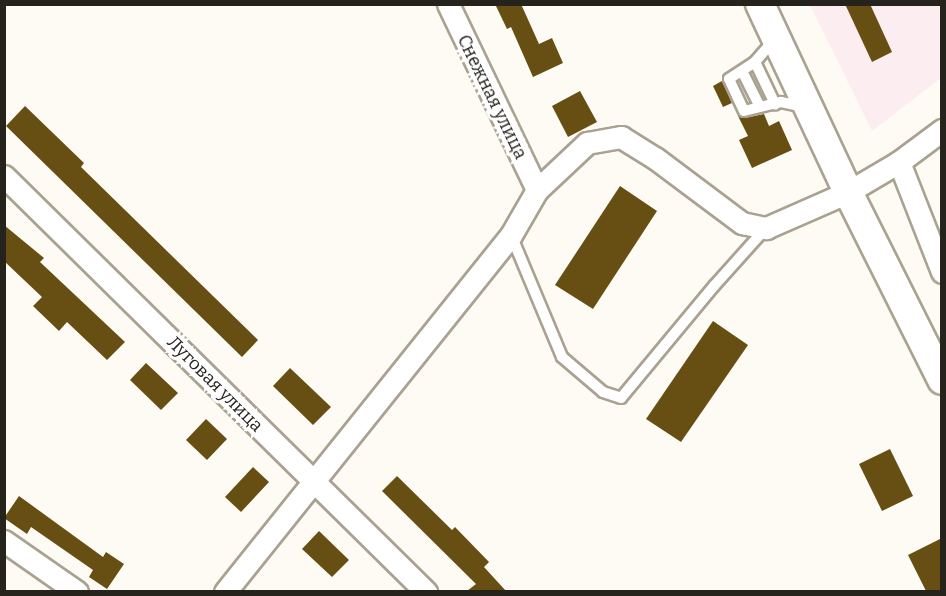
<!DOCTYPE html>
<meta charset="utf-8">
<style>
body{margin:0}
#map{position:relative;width:946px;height:596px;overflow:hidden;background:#fefbf4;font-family:Bitter,serif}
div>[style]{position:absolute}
.industrial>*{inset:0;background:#fcedf1}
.building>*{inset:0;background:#674f13}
.roads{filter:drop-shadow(2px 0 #aaa291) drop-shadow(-2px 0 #aaa291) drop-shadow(0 2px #aaa291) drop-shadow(0 -2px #aaa291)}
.lane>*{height:10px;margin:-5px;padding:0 5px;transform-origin:5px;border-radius:5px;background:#fff}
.street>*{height:21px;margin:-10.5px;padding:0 10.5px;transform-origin:10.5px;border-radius:10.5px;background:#fff}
.secondary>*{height:28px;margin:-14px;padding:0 14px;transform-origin:14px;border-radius:14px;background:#fff}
span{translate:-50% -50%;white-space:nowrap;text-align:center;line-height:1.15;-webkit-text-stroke:6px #fff;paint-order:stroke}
.street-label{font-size:18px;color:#26221c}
.frame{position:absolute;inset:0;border:6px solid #26221c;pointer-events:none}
</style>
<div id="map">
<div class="industrial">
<div style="clip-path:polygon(810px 5px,941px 5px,941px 78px,872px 131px)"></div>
</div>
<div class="building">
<div style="clip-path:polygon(495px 4px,521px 4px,539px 44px,552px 38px,563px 63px,533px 77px,511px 27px,507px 29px)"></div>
<div style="clip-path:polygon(845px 4px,870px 4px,892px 52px,872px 62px)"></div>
<div style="clip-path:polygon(722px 81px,732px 103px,723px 107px,713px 86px)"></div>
<div style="clip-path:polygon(580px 91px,597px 122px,568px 137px,552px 106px)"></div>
<div style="clip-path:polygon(25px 106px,84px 163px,81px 167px,258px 340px,242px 357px,6px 126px)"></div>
<div style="clip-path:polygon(764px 114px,769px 126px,779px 121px,792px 150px,752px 168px,739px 140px,748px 136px,738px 116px,745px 118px)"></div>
<div style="clip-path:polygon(620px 186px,657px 211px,593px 309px,555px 285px)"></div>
<div style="clip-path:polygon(4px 225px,44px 258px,40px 262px,125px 342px,107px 360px,67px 322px,59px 331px,33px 306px,42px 297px,4px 261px)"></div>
<div style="clip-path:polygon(713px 321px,748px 345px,681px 442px,646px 419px)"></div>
<div style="clip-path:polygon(146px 363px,178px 393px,161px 410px,130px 380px)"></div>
<div style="clip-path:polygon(290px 368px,331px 407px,313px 425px,273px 386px)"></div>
<div style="clip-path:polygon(206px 419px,227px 439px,207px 460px,186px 440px)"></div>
<div style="clip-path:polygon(890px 449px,913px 496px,882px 511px,859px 464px)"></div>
<div style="clip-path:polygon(253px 467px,269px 482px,241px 512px,225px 497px)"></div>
<div style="clip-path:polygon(397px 476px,452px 530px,455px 527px,489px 562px,484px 567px,506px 591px,467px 591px,476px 584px,382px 491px)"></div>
<div style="clip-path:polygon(19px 496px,103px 557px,106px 552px,124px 564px,107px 589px,89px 577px,93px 570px,31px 527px,27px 534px,4px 518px)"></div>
<div style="clip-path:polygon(319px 531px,349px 560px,332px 577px,302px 549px)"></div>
<div style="clip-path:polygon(942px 538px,942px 591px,926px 591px,908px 555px)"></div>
</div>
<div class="roads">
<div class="lane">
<div style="left:774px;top:40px;width:29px;rotate:131deg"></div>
<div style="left:755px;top:62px;width:31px;rotate:147deg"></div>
<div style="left:729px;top:79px;width:35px;rotate:65deg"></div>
<div style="left:744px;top:111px;width:38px;rotate:-14deg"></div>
<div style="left:781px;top:102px;width:24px;rotate:12deg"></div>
<div style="left:755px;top:62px;width:47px;rotate:64.5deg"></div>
<div style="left:742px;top:71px;width:40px;rotate:63.4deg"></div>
<div style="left:511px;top:235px;width:132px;rotate:67.3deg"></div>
<div style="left:562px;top:357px;width:54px;rotate:40.5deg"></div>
<div style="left:603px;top:392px;width:19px;rotate:18deg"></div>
<div style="left:621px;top:398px;width:146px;rotate:-50.3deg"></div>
<div style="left:714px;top:286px;width:78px;rotate:-48.1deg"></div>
</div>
<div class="street">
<div style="left:448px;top:4px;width:206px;rotate:64.4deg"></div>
<div style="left:899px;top:162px;width:118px;rotate:68.6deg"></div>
<div style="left:4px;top:176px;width:593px;rotate:44.59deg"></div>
<div style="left:4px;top:541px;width:89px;rotate:34.9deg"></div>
<div style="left:225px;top:592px;width:457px;rotate:-51.3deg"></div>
<div style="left:511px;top:235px;width:52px;rotate:-60deg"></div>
<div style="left:537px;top:190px;width:69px;rotate:-43.2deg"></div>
<div style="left:587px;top:143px;width:35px;rotate:-10deg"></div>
<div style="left:621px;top:137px;width:40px;rotate:32deg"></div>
<div style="left:655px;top:158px;width:109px;rotate:36.8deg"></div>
<div style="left:742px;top:223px;width:25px;rotate:12deg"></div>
<div style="left:766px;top:228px;width:90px;rotate:-23.7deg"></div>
<div style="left:848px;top:192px;width:59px;rotate:-30.5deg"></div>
<div style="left:899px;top:162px;width:54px;rotate:-36.7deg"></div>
</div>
<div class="secondary">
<div style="left:760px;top:4px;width:208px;rotate:64.9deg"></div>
<div style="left:848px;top:192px;width:210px;rotate:63.4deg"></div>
</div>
</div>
<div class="street-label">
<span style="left:492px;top:97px;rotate:64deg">Снежная улица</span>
<span style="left:215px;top:384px;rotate:45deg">Луговая улица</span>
</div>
<div class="frame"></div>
</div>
